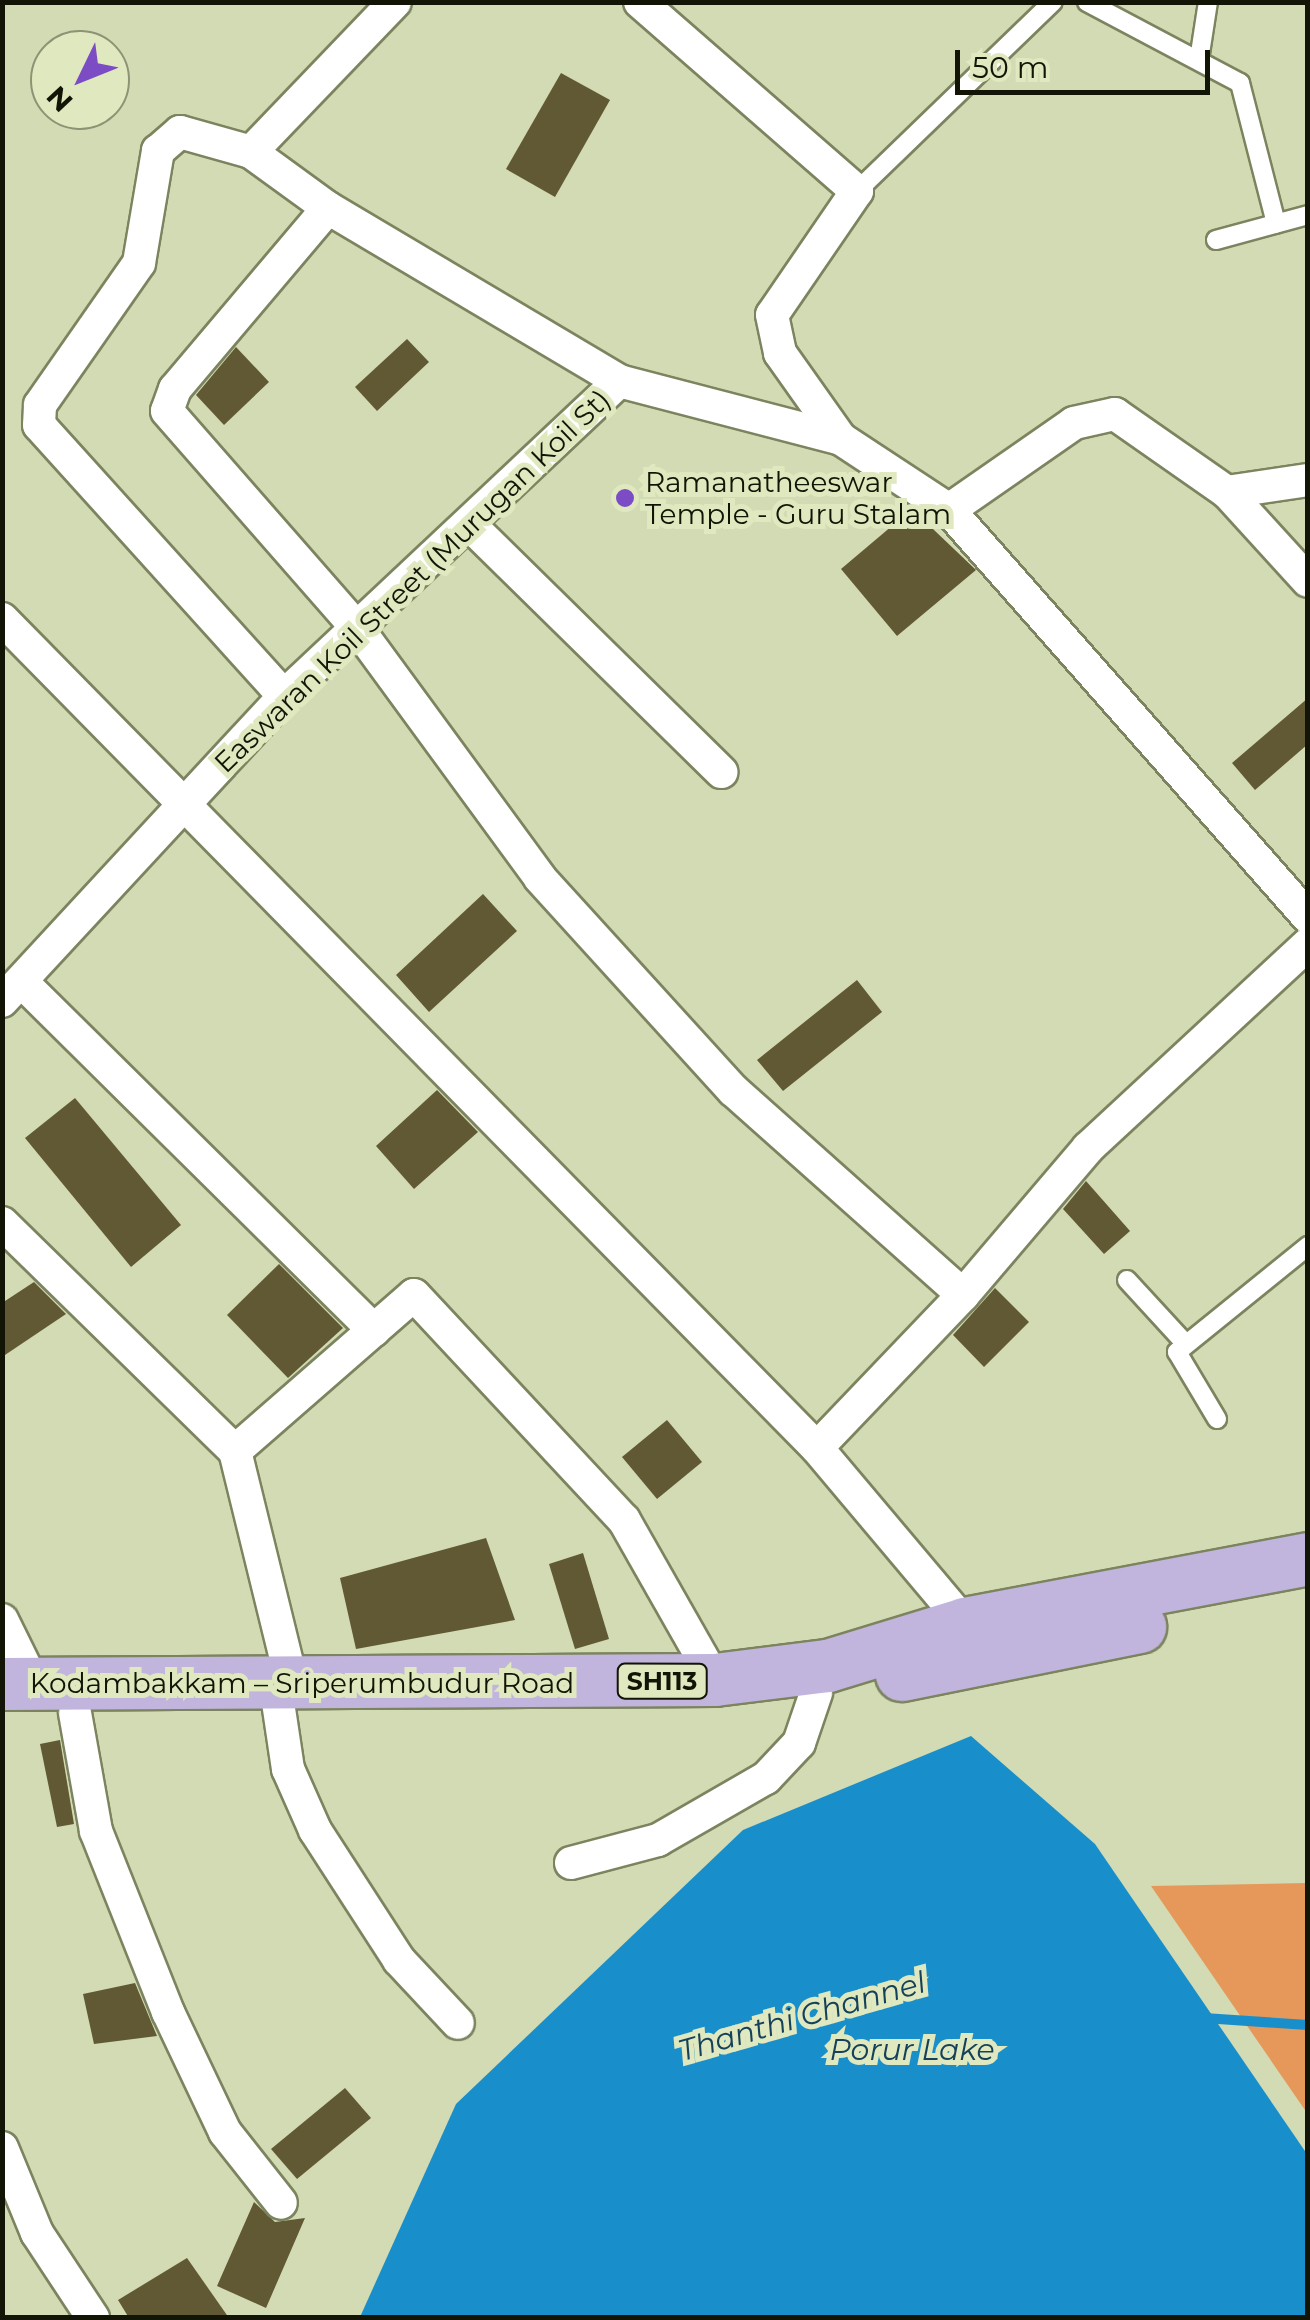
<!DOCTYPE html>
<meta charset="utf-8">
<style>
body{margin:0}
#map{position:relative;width:1310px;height:2320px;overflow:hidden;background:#d2dbb3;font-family:Montserrat,sans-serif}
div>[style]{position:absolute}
.green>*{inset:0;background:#e5985a}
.water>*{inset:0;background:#188fcb}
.stream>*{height:10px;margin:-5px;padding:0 5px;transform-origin:5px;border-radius:5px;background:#188fcb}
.building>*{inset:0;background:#605934}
.roads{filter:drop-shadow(2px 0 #7c845f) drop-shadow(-2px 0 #7c845f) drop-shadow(0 2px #7c845f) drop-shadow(0 -2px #7c845f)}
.service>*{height:18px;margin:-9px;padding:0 9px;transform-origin:9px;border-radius:9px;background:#fff}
.minor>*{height:32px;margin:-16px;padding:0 16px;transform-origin:16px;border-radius:16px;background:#fff}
.primary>*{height:52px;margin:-26px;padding:0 26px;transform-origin:26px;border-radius:26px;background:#c2b5dd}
.dots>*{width:28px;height:28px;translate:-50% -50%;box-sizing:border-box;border:5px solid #dfe8bf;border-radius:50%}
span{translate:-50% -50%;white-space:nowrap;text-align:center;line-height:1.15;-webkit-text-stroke:10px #dfe8bf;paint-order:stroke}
.shield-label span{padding:2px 8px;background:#dfe8bf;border:2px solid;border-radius:8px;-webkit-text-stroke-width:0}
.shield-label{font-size:25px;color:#121506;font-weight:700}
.poi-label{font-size:28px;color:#121506}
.left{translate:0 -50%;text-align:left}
.street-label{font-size:28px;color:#121506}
.water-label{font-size:30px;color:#15415a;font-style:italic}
.frame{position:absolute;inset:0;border:5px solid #121506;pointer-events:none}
.north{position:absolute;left:30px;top:30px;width:100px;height:100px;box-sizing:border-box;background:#dfe8bf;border:2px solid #8d9475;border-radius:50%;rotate:227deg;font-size:28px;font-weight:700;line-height:40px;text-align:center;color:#121506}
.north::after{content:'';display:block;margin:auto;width:35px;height:45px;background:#7c4cc5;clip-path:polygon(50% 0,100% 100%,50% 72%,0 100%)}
.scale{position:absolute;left:955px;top:50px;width:255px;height:45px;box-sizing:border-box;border:5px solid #121506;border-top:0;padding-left:12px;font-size:30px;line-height:35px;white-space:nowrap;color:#121506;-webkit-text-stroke:8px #dfe8bf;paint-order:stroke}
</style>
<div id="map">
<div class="green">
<div style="clip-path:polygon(1307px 1883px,1308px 1883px,1307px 2113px,1151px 1886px)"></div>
</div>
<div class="water">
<div style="clip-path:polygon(971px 1736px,1095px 1844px,1307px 2154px,1307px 2317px,360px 2317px,456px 2104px,743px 1830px)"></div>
</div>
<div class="stream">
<div style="left:1204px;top:2018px;width:104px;rotate:3.9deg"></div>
</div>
<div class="building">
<div style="clip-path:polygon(561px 73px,610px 100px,555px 197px,506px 169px)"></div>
<div style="clip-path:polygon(407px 339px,429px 362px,377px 411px,355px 387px)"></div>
<div style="clip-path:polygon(236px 347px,269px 382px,224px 425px,196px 395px)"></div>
<div style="clip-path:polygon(912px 509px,976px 570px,897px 636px,841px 569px)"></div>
<div style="clip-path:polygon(1308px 698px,1308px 744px,1255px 790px,1232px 763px)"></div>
<div style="clip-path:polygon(483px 894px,517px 931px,429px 1012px,396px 975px)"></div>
<div style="clip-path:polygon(857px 980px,882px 1012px,783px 1091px,757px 1060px)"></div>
<div style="clip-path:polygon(437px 1090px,478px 1132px,414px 1189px,376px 1146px)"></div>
<div style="clip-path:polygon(75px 1098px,181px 1225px,131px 1267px,25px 1138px)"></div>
<div style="clip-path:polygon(1086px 1181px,1130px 1231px,1104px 1254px,1063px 1209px)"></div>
<div style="clip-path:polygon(279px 1264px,343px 1328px,288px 1378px,227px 1315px)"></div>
<div style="clip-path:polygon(34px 1282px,66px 1314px,2px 1357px,2px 1303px)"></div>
<div style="clip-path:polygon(995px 1288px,1029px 1322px,984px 1367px,953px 1335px)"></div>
<div style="clip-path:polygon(667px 1420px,702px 1462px,657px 1499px,622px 1457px)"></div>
<div style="clip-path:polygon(486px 1538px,515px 1620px,356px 1649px,340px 1578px)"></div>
<div style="clip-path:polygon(583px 1553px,609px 1639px,575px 1649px,549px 1564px)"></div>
<div style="clip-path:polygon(60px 1740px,74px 1824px,57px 1827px,40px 1744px)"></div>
<div style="clip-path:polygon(135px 1983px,157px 2036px,94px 2044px,83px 1994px)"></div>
<div style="clip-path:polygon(345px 2088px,371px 2118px,297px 2179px,271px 2149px)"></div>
<div style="clip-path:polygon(254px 2202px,275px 2222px,305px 2218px,266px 2308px,217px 2286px)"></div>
<div style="clip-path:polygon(187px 2258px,229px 2318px,129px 2318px,118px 2300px)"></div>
</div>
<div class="roads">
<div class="service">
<div style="left:1087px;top:2px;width:173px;rotate:27.9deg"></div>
<div style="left:1240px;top:83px;width:145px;rotate:75.6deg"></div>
<div style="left:1199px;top:60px;width:59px;rotate:-81.2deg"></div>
<div style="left:857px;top:191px;width:272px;rotate:-44deg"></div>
<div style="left:1216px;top:240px;width:95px;rotate:-15.2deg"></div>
<div style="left:1127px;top:1280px;width:84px;rotate:47.4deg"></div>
<div style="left:1217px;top:1419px;width:78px;rotate:-120.8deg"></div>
<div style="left:1177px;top:1352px;width:169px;rotate:-39deg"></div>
</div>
<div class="minor">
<div style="left:640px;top:2px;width:288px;rotate:41.1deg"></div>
<div style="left:857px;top:191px;width:150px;rotate:124.4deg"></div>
<div style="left:772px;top:315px;width:39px;rotate:78deg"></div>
<div style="left:780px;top:353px;width:105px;rotate:54.7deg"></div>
<div style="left:251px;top:152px;width:208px;rotate:-46.2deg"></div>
<div style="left:328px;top:208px;width:237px;rotate:130.2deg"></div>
<div style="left:175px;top:389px;width:23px;rotate:110deg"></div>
<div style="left:167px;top:411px;width:290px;rotate:48.8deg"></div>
<div style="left:358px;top:629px;width:308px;rotate:53.8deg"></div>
<div style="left:540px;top:878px;width:287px;rotate:47.7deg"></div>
<div style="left:733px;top:1090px;width:308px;rotate:41.7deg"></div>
<div style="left:963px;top:1295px;width:211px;rotate:133.7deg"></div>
<div style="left:1227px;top:492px;width:82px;rotate:-8.4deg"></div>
<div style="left:949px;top:510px;width:152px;rotate:-34.8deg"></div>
<div style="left:1074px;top:423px;width:42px;rotate:-12.4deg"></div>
<div style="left:1115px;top:414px;width:136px;rotate:34.9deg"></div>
<div style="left:1227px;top:492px;width:120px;rotate:47.7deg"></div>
<div style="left:469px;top:524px;width:354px;rotate:44.5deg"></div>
<div style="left:2px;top:619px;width:1163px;rotate:45.49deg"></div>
<div style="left:817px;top:1448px;width:230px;rotate:49.9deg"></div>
<div style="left:284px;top:696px;width:365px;rotate:-132.1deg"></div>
<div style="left:39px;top:425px;width:20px;rotate:-87deg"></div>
<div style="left:40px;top:405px;width:173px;rotate:-55.1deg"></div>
<div style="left:139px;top:263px;width:114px;rotate:-80.4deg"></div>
<div style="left:158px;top:151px;width:29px;rotate:-41deg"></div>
<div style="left:180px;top:132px;width:74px;rotate:15.7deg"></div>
<div style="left:251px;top:152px;width:95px;rotate:36deg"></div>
<div style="left:328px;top:208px;width:339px;rotate:30.7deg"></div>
<div style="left:619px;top:381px;width:229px;rotate:14.6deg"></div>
<div style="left:841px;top:439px;width:129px;rotate:33.3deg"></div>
<div style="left:949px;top:510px;width:543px;rotate:48.59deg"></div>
<div style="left:25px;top:985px;width:491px;rotate:44.7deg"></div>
<div style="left:2px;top:1001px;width:415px;rotate:-47.2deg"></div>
<div style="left:284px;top:696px;width:460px;rotate:-43.2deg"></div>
<div style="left:2px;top:1223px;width:326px;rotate:44.4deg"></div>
<div style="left:235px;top:1451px;width:239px;rotate:76.2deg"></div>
<div style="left:963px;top:1295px;width:193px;rotate:-49.6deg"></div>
<div style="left:1088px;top:1148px;width:300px;rotate:-42.8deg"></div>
<div style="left:235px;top:1451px;width:237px;rotate:-41.1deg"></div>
<div style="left:414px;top:1295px;width:308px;rotate:47deg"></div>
<div style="left:624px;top:1520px;width:184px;rotate:60.4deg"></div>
<div style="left:2px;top:1620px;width:70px;rotate:63.8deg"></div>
<div style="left:275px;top:1682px;width:88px;rotate:81.5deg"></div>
<div style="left:288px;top:1769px;width:67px;rotate:66.1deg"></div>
<div style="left:315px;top:1830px;width:155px;rotate:57.1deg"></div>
<div style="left:399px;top:1960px;width:86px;rotate:46.9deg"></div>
<div style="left:75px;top:1713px;width:120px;rotate:79.9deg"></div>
<div style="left:96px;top:1831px;width:195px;rotate:68.3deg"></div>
<div style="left:168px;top:2012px;width:133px;rotate:64.6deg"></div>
<div style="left:225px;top:2132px;width:90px;rotate:51.7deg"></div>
<div style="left:571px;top:1863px;width:90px;rotate:-14.8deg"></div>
<div style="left:658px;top:1840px;width:125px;rotate:-29.9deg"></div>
<div style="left:766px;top:1778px;width:48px;rotate:-46.7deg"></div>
<div style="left:799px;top:1743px;width:53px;rotate:-71.2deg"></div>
<div style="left:2px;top:2148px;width:92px;rotate:67.6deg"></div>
<div style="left:37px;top:2233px;width:102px;rotate:56.6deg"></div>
</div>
<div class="primary">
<div style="left:902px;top:1675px;width:243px;rotate:-11.4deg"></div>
<div style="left:2px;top:1684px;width:713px;rotate:-0.32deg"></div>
<div style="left:715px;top:1680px;width:114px;rotate:-7.1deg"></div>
<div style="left:828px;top:1666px;width:143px;rotate:-17deg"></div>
<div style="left:965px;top:1624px;width:349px;rotate:-10.7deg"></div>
</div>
</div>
<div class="dots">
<div style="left:625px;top:498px;background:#7c4cc5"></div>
</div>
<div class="shield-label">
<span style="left:662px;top:1681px">SH113</span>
</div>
<div class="poi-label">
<span class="left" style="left:645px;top:498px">Ramanatheeswar<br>Temple - Guru Stalam</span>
</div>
<div class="street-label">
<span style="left:412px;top:581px;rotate:-44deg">Easwaran Koil Street (Murugan Koil St)</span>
<span style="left:302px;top:1683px">Kodambakkam – Sriperumbudur Road</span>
</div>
<div class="water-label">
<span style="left:802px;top:2017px;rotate:-16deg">Thanthi Channel</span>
<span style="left:912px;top:2050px">Porur Lake</span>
</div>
<div class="frame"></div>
<div class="north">N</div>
<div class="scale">50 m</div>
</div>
